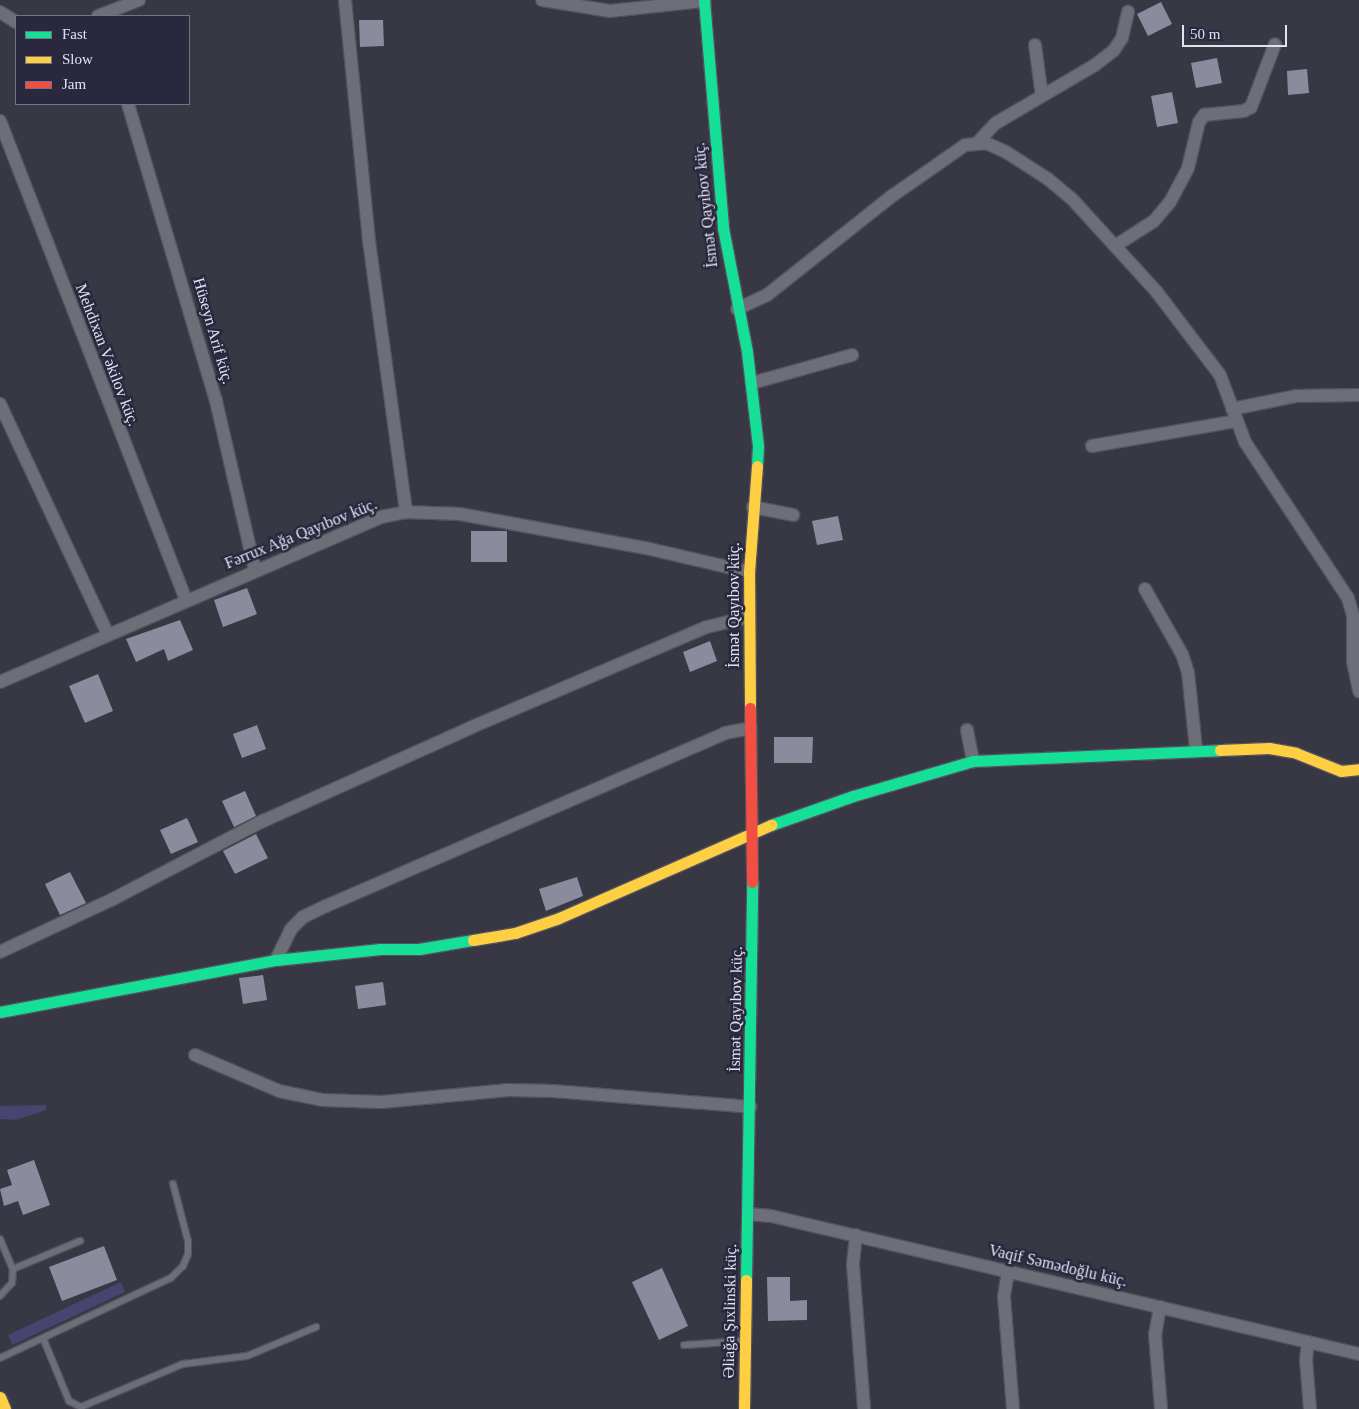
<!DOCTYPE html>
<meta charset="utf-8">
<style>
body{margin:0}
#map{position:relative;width:1359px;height:1409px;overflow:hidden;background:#383744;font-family:"Times New Roman",serif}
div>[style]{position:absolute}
.green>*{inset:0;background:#47446f}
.building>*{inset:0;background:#8c8b9e}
.roads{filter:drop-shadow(1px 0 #53535e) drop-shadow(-1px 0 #53535e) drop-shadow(0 1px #53535e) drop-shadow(0 -1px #53535e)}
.lane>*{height:6px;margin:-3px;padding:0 3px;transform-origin:3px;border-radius:3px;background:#6e6e79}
.street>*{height:12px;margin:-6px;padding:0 6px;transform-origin:6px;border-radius:6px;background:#6e6e79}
.fast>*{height:11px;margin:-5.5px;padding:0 5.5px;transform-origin:5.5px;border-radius:5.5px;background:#16e098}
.slow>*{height:11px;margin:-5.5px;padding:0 5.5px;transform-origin:5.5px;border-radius:5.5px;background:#ffcf43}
.jam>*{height:11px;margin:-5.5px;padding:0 5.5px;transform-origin:5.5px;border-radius:5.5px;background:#f24e42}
span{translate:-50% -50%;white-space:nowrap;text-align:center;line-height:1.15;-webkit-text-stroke:5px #29283f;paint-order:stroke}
.street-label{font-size:16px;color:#e1e2f0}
.legend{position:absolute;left:15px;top:15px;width:175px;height:90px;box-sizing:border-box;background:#29283f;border:1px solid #737286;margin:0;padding:6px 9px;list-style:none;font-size:15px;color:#e1e2f0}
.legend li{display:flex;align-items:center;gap:10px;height:25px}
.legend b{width:25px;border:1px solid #737286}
.scale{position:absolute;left:1182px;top:25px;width:105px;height:22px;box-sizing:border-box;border:2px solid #e1e2f0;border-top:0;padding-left:6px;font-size:15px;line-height:18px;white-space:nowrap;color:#e1e2f0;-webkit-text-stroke:4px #29283f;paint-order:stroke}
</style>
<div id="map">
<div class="green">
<div style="clip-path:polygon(46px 1105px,46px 1110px,16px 1120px,0 1119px,0 1106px)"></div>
<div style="clip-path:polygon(121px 1282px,125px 1292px,12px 1345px,8px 1335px)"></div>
</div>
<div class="building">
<div style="clip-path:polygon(1161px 2px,1172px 24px,1148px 36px,1137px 14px)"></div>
<div style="clip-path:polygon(359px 20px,383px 20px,384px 46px,360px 47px)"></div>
<div style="clip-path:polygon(1217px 58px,1222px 83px,1196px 88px,1191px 63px)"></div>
<div style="clip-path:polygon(1307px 69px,1309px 93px,1288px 95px,1287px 71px)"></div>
<div style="clip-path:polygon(1172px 92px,1178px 123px,1157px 127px,1151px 96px)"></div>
<div style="clip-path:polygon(838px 516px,843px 540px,817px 545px,812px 521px)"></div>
<div style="clip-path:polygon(471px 531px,507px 531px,507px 562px,471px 562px)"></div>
<div style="clip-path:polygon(247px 588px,257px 614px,223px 627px,214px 600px)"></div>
<div style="clip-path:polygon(180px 620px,193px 650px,168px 661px,164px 649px,136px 662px,126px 639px)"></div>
<div style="clip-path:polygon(710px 641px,717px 661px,690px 672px,683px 652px)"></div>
<div style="clip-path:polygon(98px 674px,113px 711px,85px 723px,69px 686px)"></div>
<div style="clip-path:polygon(257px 725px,266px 749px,242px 758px,233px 734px)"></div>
<div style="clip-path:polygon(774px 737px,813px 737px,812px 763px,774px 763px)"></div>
<div style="clip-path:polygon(245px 791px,256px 816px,234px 827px,222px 801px)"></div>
<div style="clip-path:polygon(187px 818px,198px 842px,171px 854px,160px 830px)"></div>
<div style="clip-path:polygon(256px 834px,268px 858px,235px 874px,223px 851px)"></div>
<div style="clip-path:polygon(70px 872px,86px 903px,60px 915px,45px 884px)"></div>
<div style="clip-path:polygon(577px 877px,583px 896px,546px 911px,539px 889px)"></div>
<div style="clip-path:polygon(263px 975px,267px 1000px,243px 1004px,239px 978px)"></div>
<div style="clip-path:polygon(383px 982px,386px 1005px,358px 1009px,355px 986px)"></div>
<div style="clip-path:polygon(34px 1160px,50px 1205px,23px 1215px,18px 1201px,4px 1206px,0 1189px,12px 1185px,7px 1170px)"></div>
<div style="clip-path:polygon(104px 1246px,117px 1280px,62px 1301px,49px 1267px)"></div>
<div style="clip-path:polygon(662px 1268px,688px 1326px,659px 1340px,632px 1282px)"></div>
<div style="clip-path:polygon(767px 1277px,790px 1277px,790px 1301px,807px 1300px,807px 1320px,768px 1321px)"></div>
</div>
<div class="roads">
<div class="lane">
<div style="left:0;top:1239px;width:33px;rotate:67deg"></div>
<div style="left:13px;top:1269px;width:14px;rotate:94deg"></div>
<div style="left:12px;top:1283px;width:18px;rotate:133deg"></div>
<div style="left:13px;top:1269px;width:73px;rotate:-22.7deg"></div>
<div style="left:43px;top:1338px;width:68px;rotate:67.6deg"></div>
<div style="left:69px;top:1401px;width:13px;rotate:27deg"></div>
<div style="left:81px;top:1407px;width:111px;rotate:-22.9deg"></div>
<div style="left:183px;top:1364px;width:64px;rotate:-7.1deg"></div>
<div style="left:247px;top:1356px;width:75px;rotate:-22.8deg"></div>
<div style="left:684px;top:1345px;width:60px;rotate:-3.8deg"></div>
<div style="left:0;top:1358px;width:189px;rotate:-25.1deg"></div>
<div style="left:171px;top:1278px;width:17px;rotate:-45deg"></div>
<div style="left:183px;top:1266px;width:13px;rotate:-67deg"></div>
<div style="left:188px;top:1254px;width:13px;rotate:-90deg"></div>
<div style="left:188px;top:1241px;width:59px;rotate:-104.7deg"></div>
</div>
<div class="street">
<div style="left:345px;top:0;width:242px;rotate:84.3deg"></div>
<div style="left:369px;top:241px;width:274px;rotate:82.2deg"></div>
<div style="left:542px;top:0;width:69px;rotate:9.2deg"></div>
<div style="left:610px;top:11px;width:95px;rotate:-6.1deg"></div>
<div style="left:0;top:12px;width:19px;rotate:32deg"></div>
<div style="left:98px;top:16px;width:44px;rotate:-21.3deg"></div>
<div style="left:1035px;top:45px;width:51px;rotate:82.2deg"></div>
<div style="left:128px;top:104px;width:310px;rotate:73.5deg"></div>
<div style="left:216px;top:401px;width:173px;rotate:77deg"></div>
<div style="left:0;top:121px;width:514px;rotate:68.78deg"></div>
<div style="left:978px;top:142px;width:26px;rotate:-47deg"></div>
<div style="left:996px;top:123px;width:115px;rotate:-30.4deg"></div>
<div style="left:1095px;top:65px;width:24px;rotate:-38deg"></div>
<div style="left:1114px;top:50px;width:14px;rotate:-56deg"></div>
<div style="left:1122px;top:38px;width:27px;rotate:-77deg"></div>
<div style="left:1115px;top:246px;width:46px;rotate:-32.7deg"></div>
<div style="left:1154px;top:221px;width:25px;rotate:-50deg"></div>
<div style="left:1170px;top:202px;width:38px;rotate:-62deg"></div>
<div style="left:1188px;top:168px;width:47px;rotate:-76.6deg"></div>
<div style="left:1199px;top:122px;width:9px;rotate:-54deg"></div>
<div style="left:1204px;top:115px;width:40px;rotate:-5.7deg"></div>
<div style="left:1244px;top:111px;width:8px;rotate:-30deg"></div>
<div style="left:1251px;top:107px;width:67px;rotate:-69.1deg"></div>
<div style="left:737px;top:309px;width:33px;rotate:-25deg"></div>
<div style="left:767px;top:295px;width:159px;rotate:-38.4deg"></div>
<div style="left:892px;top:196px;width:89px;rotate:-34.9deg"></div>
<div style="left:965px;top:145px;width:21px;rotate:-5deg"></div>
<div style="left:986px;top:143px;width:22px;rotate:24deg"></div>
<div style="left:1006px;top:152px;width:50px;rotate:32.7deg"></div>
<div style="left:1048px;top:179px;width:31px;rotate:40deg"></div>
<div style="left:1072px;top:199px;width:125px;rotate:47.6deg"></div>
<div style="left:1156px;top:291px;width:106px;rotate:52.7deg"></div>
<div style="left:1220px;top:375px;width:72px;rotate:69.5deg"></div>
<div style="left:1245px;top:442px;width:187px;rotate:56.6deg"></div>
<div style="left:1348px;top:598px;width:19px;rotate:74deg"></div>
<div style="left:1353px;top:616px;width:46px;rotate:90deg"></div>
<div style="left:1353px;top:662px;width:30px;rotate:78deg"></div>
<div style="left:752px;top:383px;width:104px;rotate:-15.6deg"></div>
<div style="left:0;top:404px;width:255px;rotate:64.9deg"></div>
<div style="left:1232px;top:409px;width:65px;rotate:-11.5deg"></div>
<div style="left:1296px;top:396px;width:63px;rotate:-0.9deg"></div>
<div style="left:1092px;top:446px;width:146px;rotate:-9.8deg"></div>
<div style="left:753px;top:507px;width:41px;rotate:11.3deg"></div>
<div style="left:1145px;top:589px;width:75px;rotate:60.4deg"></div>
<div style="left:1182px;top:654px;width:19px;rotate:72deg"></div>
<div style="left:1188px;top:672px;width:77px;rotate:84.1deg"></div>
<div style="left:0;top:682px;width:415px;rotate:-23.4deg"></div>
<div style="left:381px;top:517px;width:25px;rotate:-11deg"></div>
<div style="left:406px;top:512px;width:54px;rotate:2.1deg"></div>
<div style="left:460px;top:514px;width:193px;rotate:10.4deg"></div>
<div style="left:650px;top:549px;width:102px;rotate:13.1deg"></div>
<div style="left:967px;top:730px;width:32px;rotate:79deg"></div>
<div style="left:0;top:952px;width:125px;rotate:-25.1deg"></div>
<div style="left:113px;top:899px;width:169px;rotate:-27.5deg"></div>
<div style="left:263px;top:821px;width:229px;rotate:-24.2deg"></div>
<div style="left:472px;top:727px;width:255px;rotate:-23.1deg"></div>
<div style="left:707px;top:627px;width:42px;rotate:-13.7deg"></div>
<div style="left:276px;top:960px;width:34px;rotate:-64deg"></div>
<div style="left:291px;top:929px;width:17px;rotate:-45deg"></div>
<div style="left:303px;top:917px;width:25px;rotate:-26deg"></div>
<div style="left:326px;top:906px;width:435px;rotate:-23.4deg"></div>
<div style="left:725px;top:733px;width:26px;rotate:-11deg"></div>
<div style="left:195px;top:1055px;width:91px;rotate:23.2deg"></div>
<div style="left:279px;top:1091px;width:45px;rotate:11.6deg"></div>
<div style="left:323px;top:1100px;width:59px;rotate:1.9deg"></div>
<div style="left:382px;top:1102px;width:127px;rotate:-5.4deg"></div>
<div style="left:508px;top:1090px;width:45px;rotate:1.3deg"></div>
<div style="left:553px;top:1091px;width:198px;rotate:4.6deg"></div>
<div style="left:749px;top:1214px;width:22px;rotate:5deg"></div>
<div style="left:771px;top:1216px;width:604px;rotate:13.21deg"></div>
<div style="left:856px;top:1235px;width:30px;rotate:96deg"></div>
<div style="left:853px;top:1265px;width:144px;rotate:85.6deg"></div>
<div style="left:1008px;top:1271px;width:26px;rotate:99deg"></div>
<div style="left:1004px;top:1297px;width:112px;rotate:85.4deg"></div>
<div style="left:1160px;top:1307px;width:27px;rotate:100deg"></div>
<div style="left:1155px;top:1334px;width:75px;rotate:85.4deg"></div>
<div style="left:1308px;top:1342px;width:18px;rotate:96deg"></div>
<div style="left:1306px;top:1360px;width:49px;rotate:85.3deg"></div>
</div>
<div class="fast">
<div style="left:704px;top:0;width:229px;rotate:85.2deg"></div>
<div style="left:723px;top:228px;width:126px;rotate:79deg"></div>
<div style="left:747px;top:352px;width:95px;rotate:83.3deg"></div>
<div style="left:758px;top:446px;width:20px;rotate:93deg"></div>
<div style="left:771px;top:825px;width:87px;rotate:-19.5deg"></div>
<div style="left:853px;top:796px;width:125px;rotate:-16.3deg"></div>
<div style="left:973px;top:761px;width:247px;rotate:-2.5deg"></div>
<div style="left:0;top:1012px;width:281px;rotate:-10.7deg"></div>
<div style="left:276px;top:960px;width:105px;rotate:-6deg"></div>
<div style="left:380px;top:949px;width:39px"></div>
<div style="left:419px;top:949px;width:55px;rotate:-9.5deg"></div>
<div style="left:746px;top:1280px;width:398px;rotate:-89.1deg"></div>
</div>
<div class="slow">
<div style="left:750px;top:708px;width:136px;rotate:-90.4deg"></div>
<div style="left:749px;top:572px;width:106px;rotate:-85.7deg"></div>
<div style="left:1220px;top:750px;width:49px;rotate:-2.3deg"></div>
<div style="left:1269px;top:748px;width:27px;rotate:10deg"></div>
<div style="left:1296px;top:753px;width:48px;rotate:21.8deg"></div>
<div style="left:1341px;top:771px;width:18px;rotate:-6deg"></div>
<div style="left:473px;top:940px;width:43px;rotate:-9.5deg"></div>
<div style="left:515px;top:933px;width:46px;rotate:-18.8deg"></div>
<div style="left:559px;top:918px;width:232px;rotate:-23.7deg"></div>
<div style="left:0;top:1397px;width:13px;rotate:67deg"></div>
<div style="left:744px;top:1409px;width:129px;rotate:-89.1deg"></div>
</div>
<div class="jam">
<div style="left:750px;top:708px;width:174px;rotate:89.3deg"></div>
</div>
</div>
<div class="street-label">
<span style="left:706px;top:205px;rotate:-96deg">İsmət Qayıbov küç.</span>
<span style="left:213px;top:331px;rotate:74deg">Hüseyn Arif küç.</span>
<span style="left:107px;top:355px;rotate:69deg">Mehdixan Vəkilov küç.</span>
<span style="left:301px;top:534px;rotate:-22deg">Fərrux Ağa Qayıbov küç.</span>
<span style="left:734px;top:605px;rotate:-90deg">İsmət Qayıbov küç.</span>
<span style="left:736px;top:1009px;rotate:-89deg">İsmət Qayıbov küç.</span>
<span style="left:1058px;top:1266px;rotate:13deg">Vaqif Səmədoğlu küç.</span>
<span style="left:730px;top:1311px;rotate:-89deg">Əliağa Şıxlinski küç.</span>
</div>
<ul class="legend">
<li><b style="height:6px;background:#16e098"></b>Fast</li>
<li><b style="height:6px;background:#ffcf43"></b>Slow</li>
<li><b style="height:6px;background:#f24e42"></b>Jam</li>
</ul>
<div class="scale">50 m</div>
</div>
